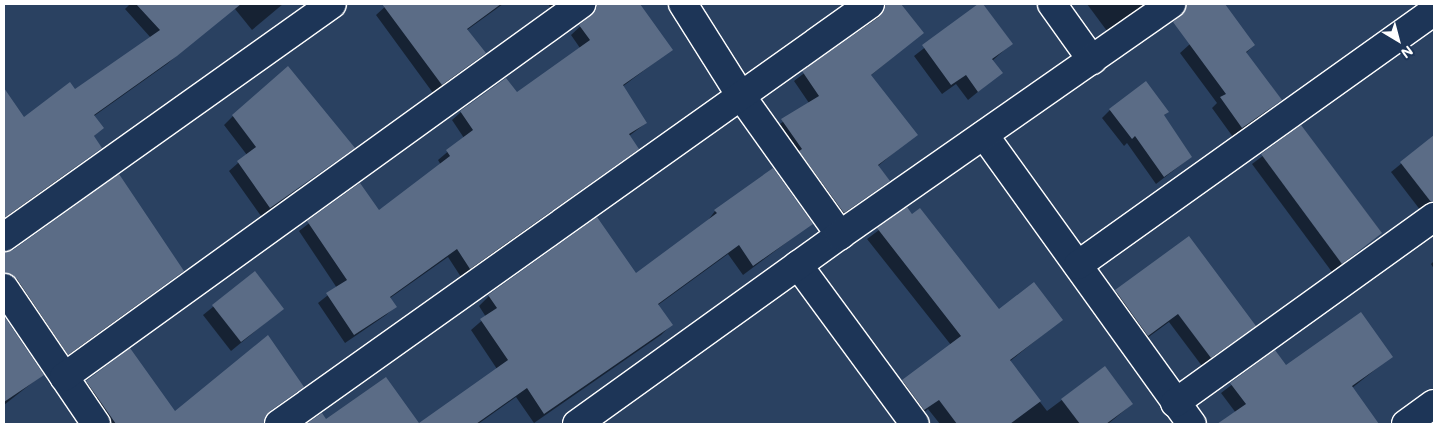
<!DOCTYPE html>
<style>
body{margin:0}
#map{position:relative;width:1438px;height:428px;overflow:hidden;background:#2a4161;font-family:Mali,sans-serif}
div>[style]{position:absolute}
.shadow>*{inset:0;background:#0007}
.building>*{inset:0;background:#5b6c86}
.roads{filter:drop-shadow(1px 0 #fff) drop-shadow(-1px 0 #fff) drop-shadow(0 1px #fff) drop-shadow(0 -1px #fff)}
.minor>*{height:28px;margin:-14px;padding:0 14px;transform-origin:14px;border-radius:14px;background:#1d3557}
span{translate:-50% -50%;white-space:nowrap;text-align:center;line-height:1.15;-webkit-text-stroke:4.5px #1d3557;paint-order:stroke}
.frame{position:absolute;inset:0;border:5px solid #fff;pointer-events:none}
.north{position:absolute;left:1373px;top:15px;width:50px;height:50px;-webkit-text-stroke:4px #1d3557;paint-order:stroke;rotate:143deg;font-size:14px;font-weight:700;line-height:20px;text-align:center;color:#fff}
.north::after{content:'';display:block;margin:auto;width:18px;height:22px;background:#fff;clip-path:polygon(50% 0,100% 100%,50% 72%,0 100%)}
</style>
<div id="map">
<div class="shadow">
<div style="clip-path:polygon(130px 4px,208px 4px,219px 19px,167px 64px,94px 116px,102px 128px,93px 137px,100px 148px,4px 221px,4px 126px,20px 114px,23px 119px,75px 91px,151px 38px,125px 9px)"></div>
<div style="clip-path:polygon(231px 4px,283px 4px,252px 30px)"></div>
<div style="clip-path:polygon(388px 4px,503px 4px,467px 30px,485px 53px,433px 93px,376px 15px)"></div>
<div style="clip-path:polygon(548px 4px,558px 4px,551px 8px)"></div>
<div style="clip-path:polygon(585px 4px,620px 4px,635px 23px,671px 50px,622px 87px,646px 123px,629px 136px,637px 149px,461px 277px,448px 257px,390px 298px,395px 307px,386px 315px,345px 343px,318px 303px,337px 288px,299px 231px,359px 185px,379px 212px,441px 165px,438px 160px,464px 138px,452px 120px,461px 112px,517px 94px,580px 48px,571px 35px,587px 20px)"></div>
<div style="clip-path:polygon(873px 4px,899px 4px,922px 33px,870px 76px,916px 134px,878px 166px,888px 181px,834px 221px,773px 129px,809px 103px,794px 81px,876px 18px)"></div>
<div style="clip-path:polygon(981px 4px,1011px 44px,992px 61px,1001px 73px,968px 100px,956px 84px,942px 94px,914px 56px)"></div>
<div style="clip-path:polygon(1087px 4px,1146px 4px,1107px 31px)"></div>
<div style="clip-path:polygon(1190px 44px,1254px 45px,1246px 53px,1281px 100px,1233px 137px,1212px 108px,1217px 103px,1180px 53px)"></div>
<div style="clip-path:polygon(1110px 110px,1168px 112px,1163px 116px,1191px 157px,1156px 184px,1127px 143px,1124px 146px,1102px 118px)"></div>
<div style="clip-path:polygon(233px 116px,353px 148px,261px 216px,229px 171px,247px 155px,224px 125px)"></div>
<div style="clip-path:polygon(1301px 127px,1381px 232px,1332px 272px,1252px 164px)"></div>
<div style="clip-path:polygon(1434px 137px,1434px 215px,1421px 211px,1391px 172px)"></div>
<div style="clip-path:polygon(907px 209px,999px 310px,1061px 320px,1009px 362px,1047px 411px,1105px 368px,1132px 404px,1108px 424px,940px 424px,928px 409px,914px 420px,893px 391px,951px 345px,867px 239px)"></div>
<div style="clip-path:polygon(715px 211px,811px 224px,743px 275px,728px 254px,658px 305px,671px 325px,661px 335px,534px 423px,516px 397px,478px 424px,422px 424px,497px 369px,471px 330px,486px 317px,479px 306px,489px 296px,636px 274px,706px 223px)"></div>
<div style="clip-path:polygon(1189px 238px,1254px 325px,1202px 366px,1169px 322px,1139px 344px,1107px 300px)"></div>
<div style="clip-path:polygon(4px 253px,5px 254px,183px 271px,56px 365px,4px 290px)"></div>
<div style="clip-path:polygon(1434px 261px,1434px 269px,1431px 264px)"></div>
<div style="clip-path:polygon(255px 273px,282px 309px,231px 351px,203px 315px)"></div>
<div style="clip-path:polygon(4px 318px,42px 375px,4px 405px)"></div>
<div style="clip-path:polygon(130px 350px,175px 413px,260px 407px,239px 424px,101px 424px,78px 390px)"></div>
<div style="clip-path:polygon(1275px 352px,1286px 367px,1391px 357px,1352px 388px,1378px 424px,1232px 424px,1229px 420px,1236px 413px,1221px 393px)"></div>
<div style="clip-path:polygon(386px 378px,412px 416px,404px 424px,320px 424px)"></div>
</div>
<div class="building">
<div style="clip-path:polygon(136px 4px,241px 4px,177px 56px,94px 115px,104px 128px,94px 136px,102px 148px,4px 218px,4px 88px,24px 117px,70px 82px,75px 89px,160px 30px)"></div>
<div style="clip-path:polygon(382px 4px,501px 4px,467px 29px,486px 53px,442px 85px)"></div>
<div style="clip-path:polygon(596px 4px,640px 4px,673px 50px,623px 85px,647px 123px,629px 134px,639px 149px,470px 269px,457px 249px,390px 297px,397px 307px,354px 335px,326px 293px,347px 280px,307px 221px,360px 183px,379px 210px,450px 156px,446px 150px,473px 130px,460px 111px,506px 78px,517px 92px,590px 40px,579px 25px,590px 16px)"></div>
<div style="clip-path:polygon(885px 4px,901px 4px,924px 33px,871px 75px,918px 135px,878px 165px,890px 181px,844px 213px,799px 151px,802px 149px,781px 119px,819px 96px,802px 71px,879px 17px)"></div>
<div style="clip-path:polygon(978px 4px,983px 4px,1013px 44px,992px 59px,1003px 73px,978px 92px,966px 75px,951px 85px,922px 45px)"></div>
<div style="clip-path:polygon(1186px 4px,1225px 4px,1255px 45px,1246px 52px,1282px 100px,1242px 128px,1220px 97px,1226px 94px,1173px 22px,1185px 11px)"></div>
<div style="clip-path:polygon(288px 66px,355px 148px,270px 208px,237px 161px,256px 147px,232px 115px)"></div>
<div style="clip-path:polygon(1146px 81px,1169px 112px,1164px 115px,1192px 157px,1164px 177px,1135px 136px,1132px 139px,1109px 109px)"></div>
<div style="clip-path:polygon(1301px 125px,1382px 233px,1342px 264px,1261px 154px)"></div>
<div style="clip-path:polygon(1434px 135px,1434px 202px,1431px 202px,1400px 162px)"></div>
<div style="clip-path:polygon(773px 168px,813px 224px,753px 266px,739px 245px,658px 304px,673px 325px,544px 414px,527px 388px,476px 424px,306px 424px,322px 413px,326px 419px,386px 377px,419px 423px,508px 360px,480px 319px,497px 308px,488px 295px,597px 217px,636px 273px,717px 213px,714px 210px)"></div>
<div style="clip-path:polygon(119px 174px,184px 271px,68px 355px,17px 279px,4px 273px,4px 252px,13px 250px)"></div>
<div style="clip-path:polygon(907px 207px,912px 214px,920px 208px,999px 309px,1034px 282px,1063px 320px,1010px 360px,1041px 401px,1010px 424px,957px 424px,939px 400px,924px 410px,902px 380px,961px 336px,877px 228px)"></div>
<div style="clip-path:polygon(1189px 236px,1256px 326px,1211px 358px,1178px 314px,1148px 336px,1115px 290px)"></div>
<div style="clip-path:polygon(255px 271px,284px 309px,241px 342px,212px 305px)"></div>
<div style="clip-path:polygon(1361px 312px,1393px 357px,1352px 386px,1379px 424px,1217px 424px,1246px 404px,1230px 383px,1275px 350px,1286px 365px)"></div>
<div style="clip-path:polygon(4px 316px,44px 375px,4px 402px)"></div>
<div style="clip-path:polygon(268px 335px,304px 387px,270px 411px,264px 424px,116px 424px,86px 381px,130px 348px,175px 411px)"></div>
<div style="clip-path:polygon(1105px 366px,1133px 404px,1106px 424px,1080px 424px,1061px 399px)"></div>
</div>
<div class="roads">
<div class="minor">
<div style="left:683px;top:4px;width:109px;rotate:57.8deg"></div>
<div style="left:741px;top:96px;width:171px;rotate:54.5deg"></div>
<div style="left:1052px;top:4px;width:69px;rotate:54.5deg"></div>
<div style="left:984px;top:135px;width:356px;rotate:54.3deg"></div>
<div style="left:4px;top:237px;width:402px;rotate:-35.4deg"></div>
<div style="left:798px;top:265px;width:197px;rotate:53.7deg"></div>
<div style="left:1078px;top:265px;width:437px;rotate:-35.5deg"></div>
<div style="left:4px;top:288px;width:164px;rotate:55.9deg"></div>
<div style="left:64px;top:377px;width:638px;rotate:-35.81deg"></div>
<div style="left:1175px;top:403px;width:319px;rotate:-35.7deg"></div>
<div style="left:279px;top:424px;width:725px;rotate:-35.4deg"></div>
<div style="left:577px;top:424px;width:324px;rotate:-35.7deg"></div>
<div style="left:840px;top:235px;width:404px;rotate:-34.9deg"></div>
<div style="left:1406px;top:424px;width:34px;rotate:-36deg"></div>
</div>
</div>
<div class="frame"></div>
<div class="north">N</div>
</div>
